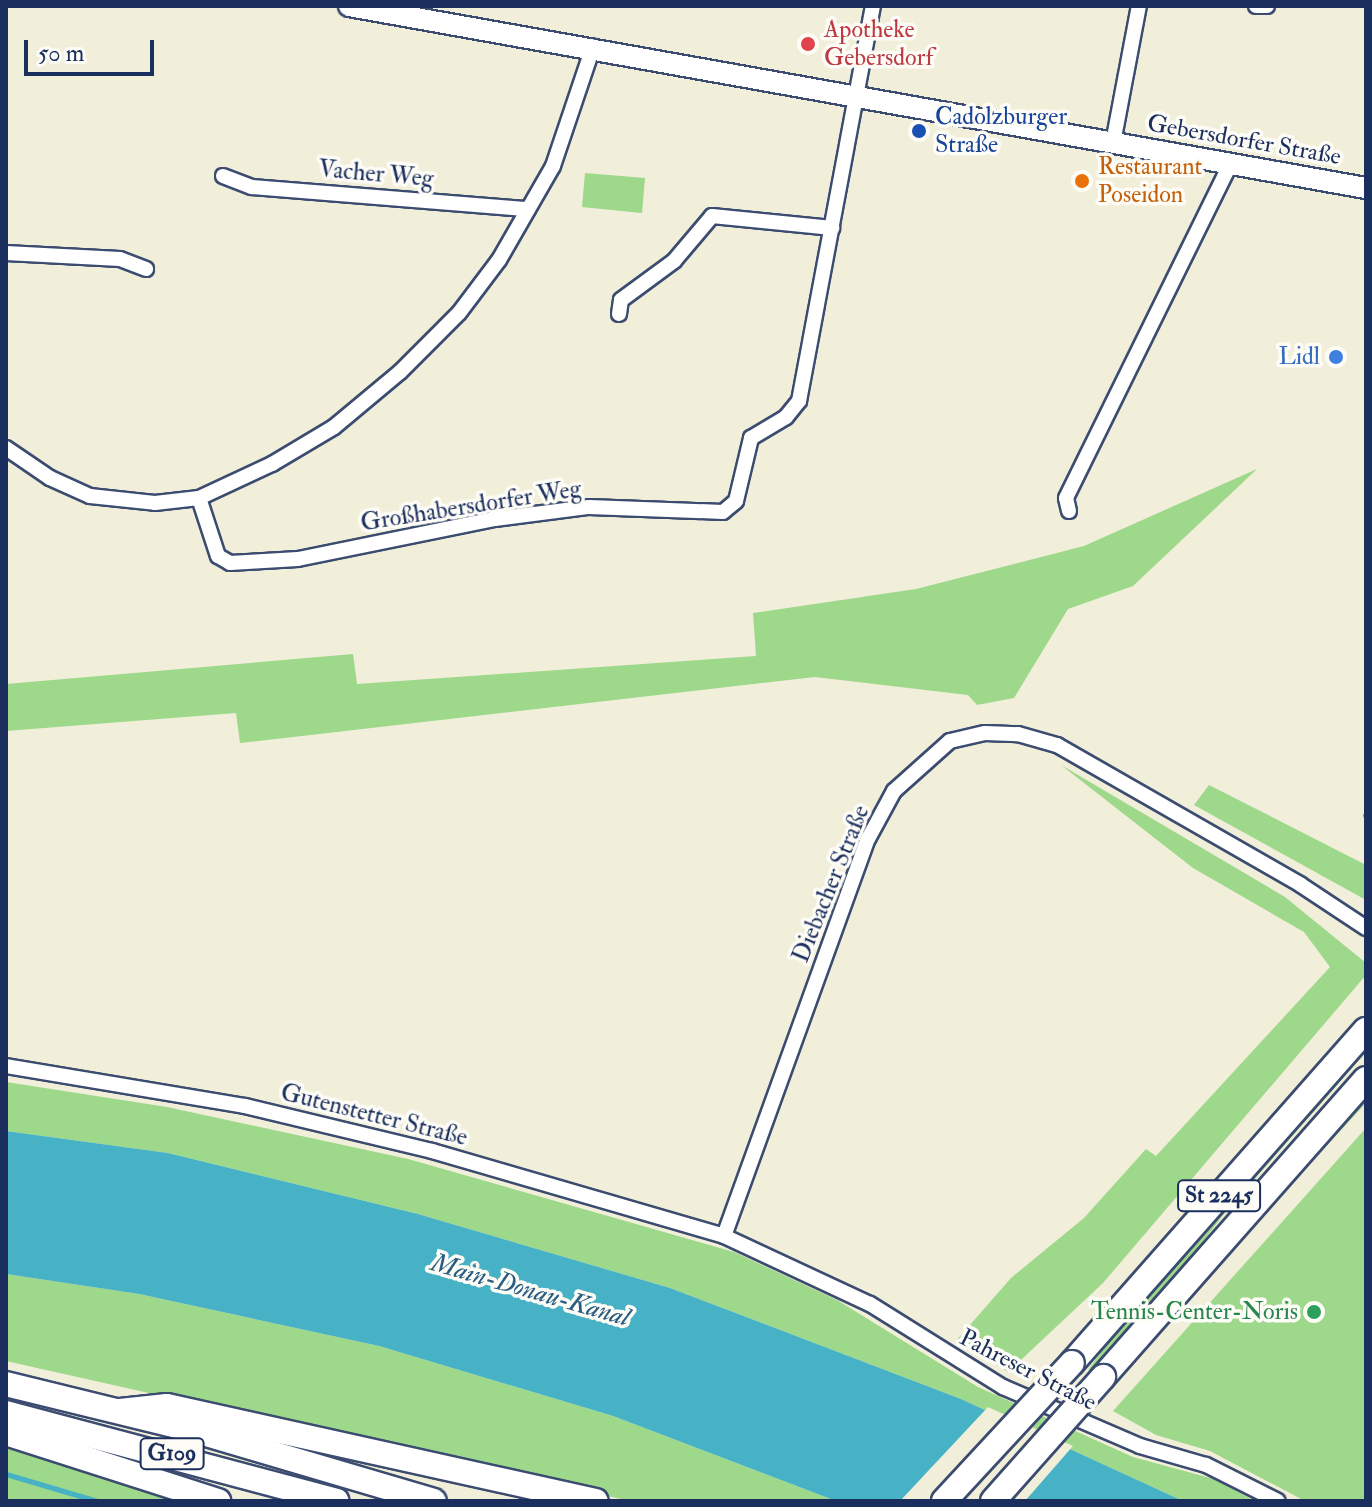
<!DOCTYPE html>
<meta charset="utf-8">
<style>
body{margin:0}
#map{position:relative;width:1372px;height:1507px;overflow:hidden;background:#f1eed9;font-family:"IM FELL Double Pica",serif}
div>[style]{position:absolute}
.green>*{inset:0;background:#9dd88b}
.water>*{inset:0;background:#47b2c5}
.pier>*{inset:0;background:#f1eed9}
.stream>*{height:5px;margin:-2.5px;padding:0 2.5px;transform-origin:2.5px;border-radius:2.5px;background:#47b2c5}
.roads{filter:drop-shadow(2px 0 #3b4c70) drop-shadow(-2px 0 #3b4c70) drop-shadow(0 2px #3b4c70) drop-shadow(0 -2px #3b4c70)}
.minor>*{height:14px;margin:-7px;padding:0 7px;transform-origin:7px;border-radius:7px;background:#fff}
.secondary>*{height:20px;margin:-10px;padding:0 10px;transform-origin:10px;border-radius:10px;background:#fff}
.primary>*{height:24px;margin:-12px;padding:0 12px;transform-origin:12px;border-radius:12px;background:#fff}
.trunk>*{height:24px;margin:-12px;padding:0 12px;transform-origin:12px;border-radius:12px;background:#fff}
.bridges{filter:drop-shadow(2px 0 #3b4c70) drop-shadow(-2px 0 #3b4c70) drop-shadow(0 2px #3b4c70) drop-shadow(0 -2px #3b4c70)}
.primary-bridge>*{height:24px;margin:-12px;padding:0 12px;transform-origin:12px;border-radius:12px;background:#fff}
.dots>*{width:22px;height:22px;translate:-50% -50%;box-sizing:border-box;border:4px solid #fdfcf7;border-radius:50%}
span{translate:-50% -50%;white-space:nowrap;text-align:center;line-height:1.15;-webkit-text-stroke:7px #fdfcf7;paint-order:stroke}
.shield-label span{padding:2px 6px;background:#fdfcf7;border:2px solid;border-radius:6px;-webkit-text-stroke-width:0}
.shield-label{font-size:22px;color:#1b2f5e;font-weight:700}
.health-label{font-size:24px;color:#be3a42}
.left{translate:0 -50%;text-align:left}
.transit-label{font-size:24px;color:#164399}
.street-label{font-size:24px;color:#1b2f5e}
.food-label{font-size:24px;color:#c56008}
.shop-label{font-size:24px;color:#366cbe}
.right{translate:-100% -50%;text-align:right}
.leisure-label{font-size:24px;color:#27864d}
.water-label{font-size:26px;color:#2a5d82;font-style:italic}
.frame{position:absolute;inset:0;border:8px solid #1b2f5e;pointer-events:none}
.scale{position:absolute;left:24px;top:40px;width:130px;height:36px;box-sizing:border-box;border:4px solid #1b2f5e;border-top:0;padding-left:10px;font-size:24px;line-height:28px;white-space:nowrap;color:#1b2f5e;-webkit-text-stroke:6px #fdfcf7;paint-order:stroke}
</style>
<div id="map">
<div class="green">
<div style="clip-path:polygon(585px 173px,645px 178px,642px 213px,582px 207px)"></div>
<div style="clip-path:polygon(1257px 469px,1133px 586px,1068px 609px,1014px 698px,977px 705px,968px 695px,815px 677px,240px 743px,236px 713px,6px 731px,6px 684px,353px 654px,357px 684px,756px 656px,753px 613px,916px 589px,1084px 546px)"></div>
<div style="clip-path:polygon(1061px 765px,1285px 897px,1366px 963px,1366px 975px,1103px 1283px,1008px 1372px,956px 1341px,1011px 1278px,1084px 1218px,1146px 1149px,1156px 1156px,1330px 967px,1304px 932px,1193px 868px)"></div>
<div style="clip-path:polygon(1209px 785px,1366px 865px,1366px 900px,1194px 805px)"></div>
<div style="clip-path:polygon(1366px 1043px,1366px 1052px,1224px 1214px,1172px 1282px,1093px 1373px,1088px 1370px,1129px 1315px)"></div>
<div style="clip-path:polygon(6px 1082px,167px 1107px,408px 1159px,734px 1252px,837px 1300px,978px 1387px,1133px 1457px,1214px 1479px,1255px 1501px,1183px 1501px,961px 1399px,670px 1288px,418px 1214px,168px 1153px,6px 1131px)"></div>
<div style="clip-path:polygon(1366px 1093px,1366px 1103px,1150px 1337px)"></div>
<div style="clip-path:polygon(1366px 1128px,1366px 1501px,1305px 1501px,1210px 1451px,1156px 1435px,1113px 1411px)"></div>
<div style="clip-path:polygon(6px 1274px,139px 1294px,379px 1346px,613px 1416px,836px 1501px,630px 1501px,6px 1361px)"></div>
<div style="clip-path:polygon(6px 1442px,195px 1501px,6px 1501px)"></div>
</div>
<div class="water">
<div style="clip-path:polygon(6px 1131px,168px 1153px,418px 1214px,670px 1288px,961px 1399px,1183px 1501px,836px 1501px,613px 1416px,379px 1346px,139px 1294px,6px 1274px)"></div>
</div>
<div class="pier">
<div style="clip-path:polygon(988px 1407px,1073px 1446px,1025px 1501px,900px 1501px)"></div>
</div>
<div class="stream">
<div style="left:1365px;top:815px;width:1px"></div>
<div style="left:6px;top:1474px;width:95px;rotate:16.5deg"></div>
</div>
<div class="roads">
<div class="minor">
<div style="left:1256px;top:6px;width:11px"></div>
<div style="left:1113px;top:143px;width:139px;rotate:-79.3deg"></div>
<div style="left:223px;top:176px;width:31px;rotate:21deg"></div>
<div style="left:252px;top:187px;width:277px;rotate:4.6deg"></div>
<div style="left:6px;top:253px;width:114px;rotate:3deg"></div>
<div style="left:120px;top:259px;width:28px;rotate:21deg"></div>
<div style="left:619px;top:314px;width:14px;rotate:-82deg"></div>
<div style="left:621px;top:300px;width:66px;rotate:-36.3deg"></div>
<div style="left:674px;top:261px;width:59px;rotate:-49.8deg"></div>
<div style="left:712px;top:216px;width:121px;rotate:5.7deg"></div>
<div style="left:6px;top:448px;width:53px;rotate:34.3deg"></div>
<div style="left:50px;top:478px;width:44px;rotate:24.2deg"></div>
<div style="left:90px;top:496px;width:65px;rotate:6.1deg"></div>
<div style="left:155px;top:503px;width:44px;rotate:-6.5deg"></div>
<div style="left:199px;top:498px;width:81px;rotate:-25deg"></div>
<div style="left:272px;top:464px;width:72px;rotate:-30.8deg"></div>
<div style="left:334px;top:427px;width:86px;rotate:-39.8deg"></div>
<div style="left:400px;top:372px;width:83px;rotate:-45deg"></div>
<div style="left:459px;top:313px;width:66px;rotate:-53deg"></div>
<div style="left:499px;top:260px;width:108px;rotate:-60.1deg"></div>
<div style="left:553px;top:166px;width:126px;rotate:-71.4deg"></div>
<div style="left:199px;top:498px;width:61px;rotate:71.9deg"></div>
<div style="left:218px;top:556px;width:14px;rotate:30deg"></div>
<div style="left:230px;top:563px;width:68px;rotate:-3.4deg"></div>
<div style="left:298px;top:559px;width:201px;rotate:-11.5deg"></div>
<div style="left:495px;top:519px;width:95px;rotate:-7.3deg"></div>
<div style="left:589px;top:507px;width:134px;rotate:2.1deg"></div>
<div style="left:723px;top:512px;width:17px;rotate:-40deg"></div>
<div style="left:736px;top:501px;width:65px;rotate:-76.6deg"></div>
<div style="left:751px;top:438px;width:41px;rotate:-31deg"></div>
<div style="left:786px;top:417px;width:21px;rotate:-51deg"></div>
<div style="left:799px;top:401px;width:402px;rotate:-79.4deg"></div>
<div style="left:1069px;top:511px;width:13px;rotate:-103deg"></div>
<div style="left:1066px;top:498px;width:372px;rotate:-63.8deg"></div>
<div style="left:6px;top:1066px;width:242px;rotate:9.5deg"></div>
<div style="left:245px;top:1106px;width:192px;rotate:13.5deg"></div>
<div style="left:432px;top:1151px;width:304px;rotate:16.2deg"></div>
<div style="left:724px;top:1236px;width:161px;rotate:25deg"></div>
<div style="left:870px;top:1304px;width:157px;rotate:32deg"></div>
<div style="left:1003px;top:1387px;width:149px;rotate:23.3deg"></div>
<div style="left:1140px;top:1446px;width:69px;rotate:16.1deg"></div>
<div style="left:1206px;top:1465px;width:80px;rotate:26.6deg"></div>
<div style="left:724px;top:1236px;width:422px;rotate:-70.1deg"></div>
<div style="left:868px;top:839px;width:55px;rotate:-61.6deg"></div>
<div style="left:894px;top:791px;width:75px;rotate:-41.8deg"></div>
<div style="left:950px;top:741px;width:36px;rotate:-13deg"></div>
<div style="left:985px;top:733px;width:33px;rotate:2deg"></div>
<div style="left:1018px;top:734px;width:41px;rotate:15.8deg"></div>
<div style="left:1057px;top:745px;width:281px;rotate:29.8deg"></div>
<div style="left:1301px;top:885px;width:78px;rotate:33.5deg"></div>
</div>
<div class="secondary">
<div style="left:349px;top:6px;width:1033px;rotate:10.15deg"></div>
</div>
<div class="primary">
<div style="left:1072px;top:1363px;width:444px;rotate:-48.6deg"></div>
<div style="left:1103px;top:1377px;width:397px;rotate:-48.6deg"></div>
</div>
<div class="trunk">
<div style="left:6px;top:1384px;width:188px;rotate:13.8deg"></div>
<div style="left:189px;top:1429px;width:255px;rotate:16.4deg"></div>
<div style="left:120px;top:1411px;width:47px;rotate:-6.1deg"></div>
<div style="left:167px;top:1406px;width:439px;rotate:12.5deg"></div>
<div style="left:6px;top:1413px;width:342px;rotate:14.9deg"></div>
<div style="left:6px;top:1433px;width:223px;rotate:17.8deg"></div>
</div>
</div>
<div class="bridges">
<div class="primary-bridge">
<div style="left:944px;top:1501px;width:188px;rotate:-47.2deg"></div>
<div style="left:993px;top:1501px;width:166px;rotate:-48.4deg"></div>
</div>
</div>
<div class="dots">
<div style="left:808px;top:44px;background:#e0444e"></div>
<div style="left:919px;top:131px;background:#1a4fb4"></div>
<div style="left:1082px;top:181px;background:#e8710a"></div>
<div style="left:1336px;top:357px;background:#3f7fe0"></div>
<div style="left:1314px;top:1312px;background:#2e9e5b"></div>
</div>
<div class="shield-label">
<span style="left:1219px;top:1196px">St 2245</span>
<span style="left:172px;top:1454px">G109</span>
</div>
<div class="health-label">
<span class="left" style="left:824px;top:44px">Apotheke<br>Gebersdorf</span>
</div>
<div class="transit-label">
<span class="left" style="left:935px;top:131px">Cadolzburger<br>Straße</span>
</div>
<div class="street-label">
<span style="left:1244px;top:140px;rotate:10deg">Gebersdorfer Straße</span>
<span style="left:376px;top:174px;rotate:5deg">Vacher Weg</span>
<span style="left:471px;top:506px;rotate:-9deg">Großhabersdorfer Weg</span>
<span style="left:831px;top:884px;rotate:-68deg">Diebacher Straße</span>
<span style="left:374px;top:1115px;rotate:14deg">Gutenstetter Straße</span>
<span style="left:1028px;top:1370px;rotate:27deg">Pahreser Straße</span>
</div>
<div class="food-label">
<span class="left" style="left:1098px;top:181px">Restaurant<br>Poseidon</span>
</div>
<div class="shop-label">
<span class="right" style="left:1320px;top:357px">Lidl</span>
</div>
<div class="leisure-label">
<span class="right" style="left:1298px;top:1312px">Tennis-Center-Noris</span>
</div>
<div class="water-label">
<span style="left:530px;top:1291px;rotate:16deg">Main-Donau-Kanal</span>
</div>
<div class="frame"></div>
<div class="scale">50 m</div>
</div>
